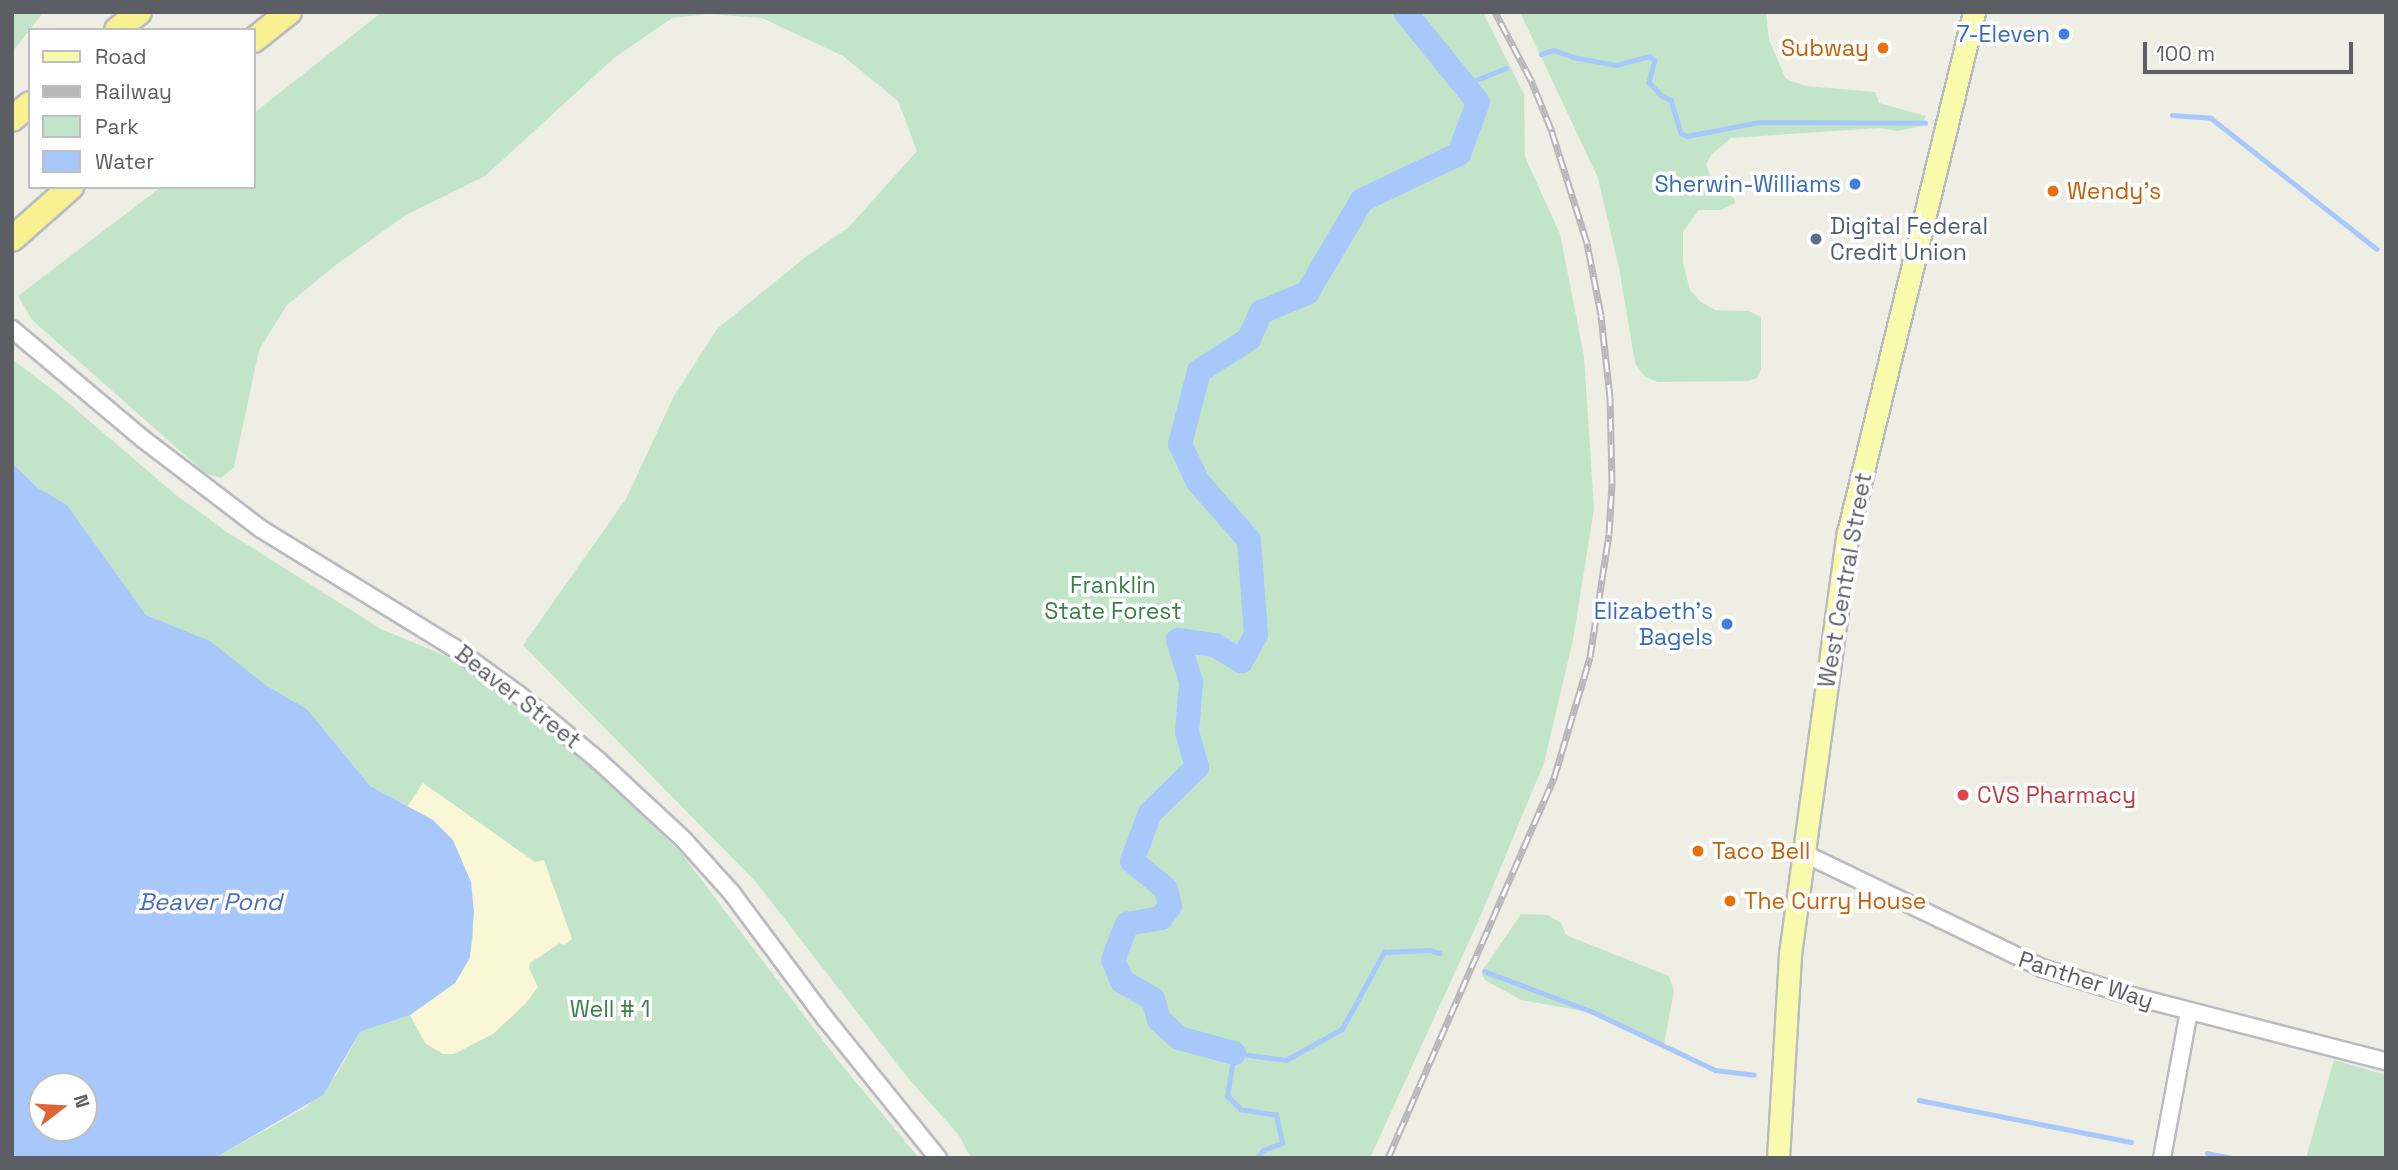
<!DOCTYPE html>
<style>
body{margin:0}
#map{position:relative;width:2398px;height:1170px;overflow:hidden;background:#eeeee4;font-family:"Space Grotesk",sans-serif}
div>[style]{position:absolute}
.green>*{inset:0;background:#c2e5c9}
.sand>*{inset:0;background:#f9f7d5}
.water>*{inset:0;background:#a8c7fb}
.stream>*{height:4.5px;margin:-2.25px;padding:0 2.25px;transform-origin:2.25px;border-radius:2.25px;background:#a8c7fb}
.river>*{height:24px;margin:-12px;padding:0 12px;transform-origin:12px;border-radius:12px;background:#a8c7fb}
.roads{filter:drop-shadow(2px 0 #b9bbc0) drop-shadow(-2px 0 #b9bbc0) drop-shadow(0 2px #b9bbc0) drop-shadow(0 -2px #b9bbc0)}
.minor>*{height:16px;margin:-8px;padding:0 8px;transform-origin:8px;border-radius:8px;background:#fff}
.major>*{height:21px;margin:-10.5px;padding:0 10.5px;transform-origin:10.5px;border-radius:10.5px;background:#f9fbac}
.highway>*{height:24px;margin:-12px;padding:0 12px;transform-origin:12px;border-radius:12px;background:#f8f192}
.rail>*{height:7px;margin-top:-3.5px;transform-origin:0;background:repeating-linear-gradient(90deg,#fff 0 13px,#b7b7b8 0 26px);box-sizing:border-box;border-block:2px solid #b7b7b8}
.dots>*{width:19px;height:19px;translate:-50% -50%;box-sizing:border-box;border:4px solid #fff;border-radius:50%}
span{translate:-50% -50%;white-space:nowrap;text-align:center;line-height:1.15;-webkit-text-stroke:7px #fff;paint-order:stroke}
.shop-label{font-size:23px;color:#366cbe}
.right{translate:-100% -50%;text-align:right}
.food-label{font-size:23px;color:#c56008}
.left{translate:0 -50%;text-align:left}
.service-label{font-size:23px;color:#4e5e75}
.street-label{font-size:23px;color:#5c5e64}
.park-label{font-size:23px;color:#388049}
.health-label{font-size:23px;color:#be3a42}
.water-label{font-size:24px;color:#4b6dbe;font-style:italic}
.frame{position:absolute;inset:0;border:14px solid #5c5e64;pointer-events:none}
.legend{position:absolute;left:28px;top:28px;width:228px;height:161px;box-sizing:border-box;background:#fff;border:2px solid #bebfc1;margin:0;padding:9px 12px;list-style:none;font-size:21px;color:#5c5e64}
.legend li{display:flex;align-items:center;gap:14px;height:35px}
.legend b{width:35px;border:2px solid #bebfc1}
.north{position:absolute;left:28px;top:1072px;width:70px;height:70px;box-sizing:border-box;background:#fff;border:2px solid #bebfc1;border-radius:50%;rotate:73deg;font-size:19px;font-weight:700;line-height:28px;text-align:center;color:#5c5e64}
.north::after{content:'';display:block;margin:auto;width:24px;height:32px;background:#e16437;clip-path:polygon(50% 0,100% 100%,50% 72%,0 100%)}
.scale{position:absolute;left:2143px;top:42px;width:210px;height:32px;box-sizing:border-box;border:4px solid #5c5e64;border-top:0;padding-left:9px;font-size:21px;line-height:24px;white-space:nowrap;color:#5c5e64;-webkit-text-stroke:5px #fff;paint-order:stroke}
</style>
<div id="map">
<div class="green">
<div style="clip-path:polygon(12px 12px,44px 12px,12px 52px)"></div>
<div style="clip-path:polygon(382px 12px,1483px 12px,1524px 94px,1525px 157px,1560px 234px,1584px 356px,1594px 509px,1573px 640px,1544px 763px,1478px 922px,1370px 1158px,971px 1158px,958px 1134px,908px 1078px,756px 882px,523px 645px,626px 499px,674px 396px,717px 329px,808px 255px,848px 228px,917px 151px,898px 101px,843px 56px,762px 18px,708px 14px,672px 18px,614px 58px,485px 176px,406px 215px,337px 264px,287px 305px,259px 350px,234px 467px,221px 478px,205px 473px,32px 320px,18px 296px,161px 187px,254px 187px,254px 113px)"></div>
<div style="clip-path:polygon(1520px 12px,1766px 12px,1769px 40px,1786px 79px,1806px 86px,1875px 92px,1879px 103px,1926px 116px,1921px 126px,1898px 131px,1879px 128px,1731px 138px,1712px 154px,1706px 164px,1710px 175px,1716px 187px,1734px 198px,1735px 203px,1721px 210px,1699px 210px,1683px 232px,1683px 263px,1690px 290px,1700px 301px,1715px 310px,1749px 311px,1761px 317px,1761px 369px,1757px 378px,1749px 381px,1658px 382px,1645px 377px,1635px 363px,1619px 268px,1598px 178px)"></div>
<div style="clip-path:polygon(12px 359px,59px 395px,176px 495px,227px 532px,381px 629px,460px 662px,593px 768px,682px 854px,840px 1063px,919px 1158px,215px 1158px,308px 1106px,337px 1074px,360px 1032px,410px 1015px,433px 820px,370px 786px,307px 709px,267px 686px,209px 641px,146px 615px,67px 505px,38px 488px,12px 463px)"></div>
<div style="clip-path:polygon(1521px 914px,1547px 915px,1561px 923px,1566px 935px,1669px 976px,1674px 991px,1664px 1044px,1599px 1014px,1521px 1000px,1485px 980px,1482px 974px,1484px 968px)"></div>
<div style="clip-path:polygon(2334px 1060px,2386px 1075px,2386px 1158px,2306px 1158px)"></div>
</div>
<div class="sand">
<div style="clip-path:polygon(423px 783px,535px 862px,544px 860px,572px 939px,564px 945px,560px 943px,530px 963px,529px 968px,538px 987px,526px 1003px,493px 1034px,454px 1054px,443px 1054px,425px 1043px,410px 1015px,455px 983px,469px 960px,473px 936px,471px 882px,433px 820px,407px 807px)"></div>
</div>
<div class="water">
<div style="clip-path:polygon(evenodd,12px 463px,38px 488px,67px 505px,146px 615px,210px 641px,267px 686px,307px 709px,370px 786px,433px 820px,453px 840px,471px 882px,474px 912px,470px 957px,455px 983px,410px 1015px,360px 1032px,323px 1095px,215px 1158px,12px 1158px,12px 463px,42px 1086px,84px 1086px,84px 1128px,42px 1128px,42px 1086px)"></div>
</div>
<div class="stream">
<div style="left:1541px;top:54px;width:13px;rotate:-18deg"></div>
<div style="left:1553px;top:50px;width:21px;rotate:19deg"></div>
<div style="left:1573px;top:57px;width:44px;rotate:10.5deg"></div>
<div style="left:1616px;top:65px;width:34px;rotate:-15deg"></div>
<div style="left:1649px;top:56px;width:7px;rotate:34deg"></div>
<div style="left:1655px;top:60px;width:23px;rotate:105deg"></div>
<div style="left:1649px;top:82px;width:19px;rotate:47deg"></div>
<div style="left:1662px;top:96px;width:10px;rotate:24deg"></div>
<div style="left:1671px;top:100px;width:34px;rotate:73deg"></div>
<div style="left:1681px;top:133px;width:7px;rotate:27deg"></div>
<div style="left:1687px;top:136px;width:74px;rotate:-10.9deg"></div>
<div style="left:1760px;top:122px;width:165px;rotate:0.3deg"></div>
<div style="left:1464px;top:85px;width:45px;rotate:-22deg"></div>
<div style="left:2172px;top:115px;width:39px;rotate:4deg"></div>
<div style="left:2211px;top:118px;width:211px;rotate:38.3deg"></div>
<div style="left:1484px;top:971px;width:116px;rotate:20.6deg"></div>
<div style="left:1593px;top:1012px;width:135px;rotate:25.4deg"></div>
<div style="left:1715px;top:1070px;width:39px;rotate:7deg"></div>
<div style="left:1919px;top:1100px;width:216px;rotate:11.2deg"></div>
<div style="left:2207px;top:1153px;width:25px;rotate:11deg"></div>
<div style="left:1257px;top:1158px;width:10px;rotate:-53deg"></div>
<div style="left:1263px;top:1150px;width:20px;rotate:-20deg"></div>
<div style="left:1282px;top:1143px;width:29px;rotate:-102deg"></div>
<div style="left:1276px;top:1115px;width:35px;rotate:-172deg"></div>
<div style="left:1241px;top:1110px;width:20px;rotate:-135deg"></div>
<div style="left:1227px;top:1096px;width:44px;rotate:-80.8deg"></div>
<div style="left:1234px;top:1053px;width:52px;rotate:7.7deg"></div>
<div style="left:1286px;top:1060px;width:64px;rotate:-29deg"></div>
<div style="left:1342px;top:1029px;width:88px;rotate:-61.4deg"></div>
<div style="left:1384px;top:952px;width:46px;rotate:-2.5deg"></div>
<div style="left:1430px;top:950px;width:10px;rotate:17deg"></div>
</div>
<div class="river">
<div style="left:1234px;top:1053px;width:57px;rotate:-164.7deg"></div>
<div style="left:1179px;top:1038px;width:27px;rotate:-138deg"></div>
<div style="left:1159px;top:1020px;width:22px;rotate:-106deg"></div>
<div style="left:1153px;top:999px;width:36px;rotate:-150deg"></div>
<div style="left:1122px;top:981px;width:23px;rotate:-113deg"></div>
<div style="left:1113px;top:960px;width:39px;rotate:-69deg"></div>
<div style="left:1127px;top:924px;width:35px;rotate:-10deg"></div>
<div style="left:1161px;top:918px;width:15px;rotate:-53deg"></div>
<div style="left:1170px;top:906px;width:17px;rotate:-103deg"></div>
<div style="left:1166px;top:889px;width:44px;rotate:-140.5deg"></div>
<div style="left:1132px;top:861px;width:51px;rotate:-69.4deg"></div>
<div style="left:1150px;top:813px;width:66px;rotate:-44.4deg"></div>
<div style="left:1197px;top:767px;width:36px;rotate:-106deg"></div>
<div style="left:1187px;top:732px;width:50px;rotate:-85.4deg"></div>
<div style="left:1191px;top:682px;width:44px;rotate:-107.2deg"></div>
<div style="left:1178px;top:640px;width:37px;rotate:8deg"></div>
<div style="left:1215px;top:645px;width:31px;rotate:32deg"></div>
<div style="left:1241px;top:661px;width:30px;rotate:-60deg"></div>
<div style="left:1256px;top:635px;width:95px;rotate:-94.2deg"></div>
<div style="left:1249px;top:540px;width:77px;rotate:-131.3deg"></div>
<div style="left:1198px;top:482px;width:42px;rotate:-115.3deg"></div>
<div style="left:1180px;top:444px;width:75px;rotate:-75.4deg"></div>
<div style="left:1199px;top:371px;width:59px;rotate:-32.6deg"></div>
<div style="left:1249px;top:339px;width:30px;rotate:-66deg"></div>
<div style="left:1261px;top:312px;width:50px;rotate:-22.4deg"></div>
<div style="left:1307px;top:293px;width:108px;rotate:-59.4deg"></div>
<div style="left:1362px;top:200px;width:107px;rotate:-25.4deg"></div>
<div style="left:1459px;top:154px;width:55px;rotate:-69.9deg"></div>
<div style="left:1478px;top:102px;width:116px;rotate:-129deg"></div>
</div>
<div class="roads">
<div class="minor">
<div style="left:12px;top:329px;width:171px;rotate:40deg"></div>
<div style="left:143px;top:439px;width:148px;rotate:37.3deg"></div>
<div style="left:261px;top:529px;width:225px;rotate:31.6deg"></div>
<div style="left:453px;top:647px;width:80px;rotate:35.9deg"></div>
<div style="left:518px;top:694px;width:105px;rotate:39.6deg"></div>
<div style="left:599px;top:761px;width:116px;rotate:42.9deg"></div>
<div style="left:684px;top:840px;width:70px;rotate:47.9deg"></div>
<div style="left:731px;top:892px;width:157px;rotate:53.3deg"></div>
<div style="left:825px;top:1018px;width:180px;rotate:51.1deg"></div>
<div style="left:1803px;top:853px;width:265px;rotate:25.7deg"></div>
<div style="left:2042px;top:968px;width:94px;rotate:17.3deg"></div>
<div style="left:2132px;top:996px;width:262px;rotate:14.4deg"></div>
<div style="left:2162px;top:1158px;width:149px;rotate:-79.6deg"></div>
</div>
<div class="major">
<div style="left:1778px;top:1158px;width:204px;rotate:-86.6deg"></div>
<div style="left:1790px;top:954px;width:425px;rotate:-82.2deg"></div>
<div style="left:1848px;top:533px;width:536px;rotate:-76.4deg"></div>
</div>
<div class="highway">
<div style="left:117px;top:30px;width:28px;rotate:-39deg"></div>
<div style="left:254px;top:40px;width:45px;rotate:-38.7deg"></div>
<div style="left:12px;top:119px;width:23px;rotate:-40deg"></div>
<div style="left:12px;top:239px;width:79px;rotate:-41.4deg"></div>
</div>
</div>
<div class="rail">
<div style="left:1388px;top:1158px;width:415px;rotate:-66.4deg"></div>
<div style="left:1554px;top:778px;width:126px;rotate:-73.4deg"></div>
<div style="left:1590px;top:657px;width:124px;rotate:-81.2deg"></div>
<div style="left:1609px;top:534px;width:51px;rotate:-86.6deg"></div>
<div style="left:1612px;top:483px;width:86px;rotate:-91.3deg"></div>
<div style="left:1610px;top:397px;width:82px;rotate:-96.3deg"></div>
<div style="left:1601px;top:315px;width:73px;rotate:-101deg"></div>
<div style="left:1587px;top:243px;width:120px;rotate:-107.5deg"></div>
<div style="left:1551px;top:129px;width:53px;rotate:-112.2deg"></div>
<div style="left:1531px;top:80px;width:77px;rotate:-117.9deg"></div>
</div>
<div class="dots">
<div style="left:2064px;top:34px;background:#3f7fe0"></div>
<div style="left:1883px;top:48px;background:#e8710a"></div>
<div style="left:1855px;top:184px;background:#3f7fe0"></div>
<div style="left:2053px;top:191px;background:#e8710a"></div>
<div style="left:1816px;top:239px;background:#5c6f8a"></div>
<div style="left:1727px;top:624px;background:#3f7fe0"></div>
<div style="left:1963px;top:795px;background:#e0444e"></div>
<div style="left:1698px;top:851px;background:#e8710a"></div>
<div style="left:1730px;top:901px;background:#e8710a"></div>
</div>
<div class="shop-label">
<span class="right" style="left:2050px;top:34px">7-Eleven</span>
<span class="right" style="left:1841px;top:184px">Sherwin-Williams</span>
<span class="right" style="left:1713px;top:624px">Elizabeth's<br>Bagels</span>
</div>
<div class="food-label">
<span class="right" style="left:1869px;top:48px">Subway</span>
<span class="left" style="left:2067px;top:191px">Wendy's</span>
<span class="left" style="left:1712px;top:851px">Taco Bell</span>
<span class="left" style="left:1744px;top:901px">The Curry House</span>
</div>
<div class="service-label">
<span class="left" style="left:1830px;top:239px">Digital Federal<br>Credit Union</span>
</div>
<div class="street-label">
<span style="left:1845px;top:580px;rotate:-80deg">West Central Street</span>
<span style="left:518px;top:697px;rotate:38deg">Beaver Street</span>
<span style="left:2086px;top:980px;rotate:18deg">Panther Way</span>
</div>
<div class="park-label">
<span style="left:1113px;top:598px">Franklin<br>State Forest</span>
<span style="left:610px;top:1009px">Well # 1</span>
</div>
<div class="health-label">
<span class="left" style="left:1977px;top:795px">CVS Pharmacy</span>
</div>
<div class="water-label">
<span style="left:210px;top:902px">Beaver Pond</span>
</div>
<div class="frame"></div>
<ul class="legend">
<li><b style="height:9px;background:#f9fbac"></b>Road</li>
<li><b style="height:9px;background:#b7b7b8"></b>Railway</li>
<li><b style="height:19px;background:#c2e5c9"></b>Park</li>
<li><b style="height:19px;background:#a8c7fb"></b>Water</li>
</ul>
<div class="north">N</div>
<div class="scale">100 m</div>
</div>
